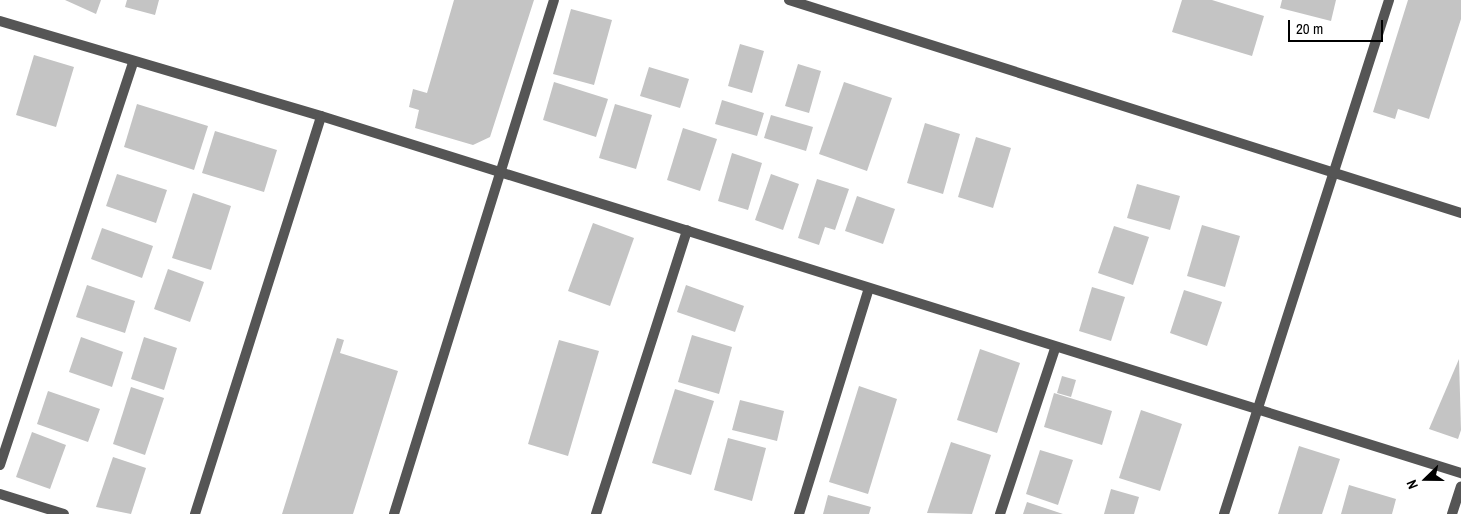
<!DOCTYPE html>
<style>
body{margin:0}
#map{position:relative;width:1461px;height:514px;overflow:hidden;background:#fff;font-family:"Archivo Narrow",sans-serif}
div>[style]{position:absolute}
.building>*{inset:0;background:#c4c4c4}
.minor>*{height:10px;margin:-5px;padding:0 5px;transform-origin:5px;border-radius:5px;background:#555}
.tertiary>*{height:10px;margin:-5px;padding:0 5px;transform-origin:5px;border-radius:5px;background:#555}
span{translate:-50% -50%;white-space:nowrap;text-align:center;line-height:1.15;-webkit-text-stroke:4.5px #fff;paint-order:stroke}
.north{position:absolute;left:1401px;top:454px;width:50px;height:50px;-webkit-text-stroke:4px #fff;paint-order:stroke;rotate:248deg;font-size:14px;font-weight:700;line-height:20px;text-align:center;color:#000}
.north::after{content:'';display:block;margin:auto;width:18px;height:22px;background:#000;clip-path:polygon(50% 0,100% 100%,50% 72%,0 100%)}
.scale{position:absolute;left:1288px;top:20px;width:95px;height:22px;box-sizing:border-box;border:2px solid #000;border-top:0;padding-left:6px;font-size:15px;line-height:18px;white-space:nowrap;color:#000;-webkit-text-stroke:4px #fff;paint-order:stroke}
</style>
<div id="map">
<div class="building">
<div style="clip-path:polygon(65px 0,101px 0,96px 14px)"></div>
<div style="clip-path:polygon(127px 0,159px 0,155px 15px,125px 7px)"></div>
<div style="clip-path:polygon(454px 0,534px 0,490px 137px,473px 145px,415px 128px,419px 110px,409px 107px,413px 89px,427px 93px)"></div>
<div style="clip-path:polygon(1182px 0,1212px 0,1264px 16px,1252px 56px,1172px 32px)"></div>
<div style="clip-path:polygon(1282px 0,1336px 0,1331px 21px,1280px 8px)"></div>
<div style="clip-path:polygon(1408px 0,1461px 0,1461px 19px,1429px 119px,1398px 109px,1395px 119px,1373px 112px)"></div>
<div style="clip-path:polygon(571px 9px,612px 20px,594px 85px,553px 74px)"></div>
<div style="clip-path:polygon(740px 44px,764px 51px,752px 93px,728px 86px)"></div>
<div style="clip-path:polygon(34px 55px,74px 67px,56px 127px,16px 115px)"></div>
<div style="clip-path:polygon(798px 64px,821px 71px,809px 113px,785px 106px)"></div>
<div style="clip-path:polygon(649px 67px,689px 79px,680px 108px,640px 96px)"></div>
<div style="clip-path:polygon(554px 82px,608px 99px,596px 137px,543px 120px)"></div>
<div style="clip-path:polygon(844px 82px,892px 98px,867px 171px,819px 154px)"></div>
<div style="clip-path:polygon(722px 100px,764px 113px,757px 136px,715px 124px)"></div>
<div style="clip-path:polygon(137px 104px,208px 126px,194px 170px,124px 147px)"></div>
<div style="clip-path:polygon(615px 104px,652px 115px,636px 169px,599px 158px)"></div>
<div style="clip-path:polygon(771px 115px,813px 127px,806px 151px,764px 138px)"></div>
<div style="clip-path:polygon(925px 123px,960px 134px,943px 194px,907px 183px)"></div>
<div style="clip-path:polygon(683px 128px,717px 139px,700px 191px,667px 180px)"></div>
<div style="clip-path:polygon(215px 131px,277px 150px,264px 192px,202px 173px)"></div>
<div style="clip-path:polygon(976px 137px,1011px 148px,993px 208px,958px 197px)"></div>
<div style="clip-path:polygon(732px 153px,762px 163px,748px 210px,718px 201px)"></div>
<div style="clip-path:polygon(117px 174px,167px 190px,156px 223px,106px 206px)"></div>
<div style="clip-path:polygon(771px 174px,799px 184px,783px 230px,755px 220px)"></div>
<div style="clip-path:polygon(817px 179px,849px 189px,835px 230px,825px 227px,819px 245px,798px 238px)"></div>
<div style="clip-path:polygon(1137px 184px,1180px 196px,1170px 230px,1127px 218px)"></div>
<div style="clip-path:polygon(193px 193px,231px 206px,211px 270px,172px 258px)"></div>
<div style="clip-path:polygon(857px 196px,895px 209px,883px 244px,845px 231px)"></div>
<div style="clip-path:polygon(593px 223px,634px 238px,610px 306px,568px 291px)"></div>
<div style="clip-path:polygon(1202px 225px,1240px 236px,1225px 287px,1187px 276px)"></div>
<div style="clip-path:polygon(1114px 226px,1149px 237px,1133px 285px,1098px 273px)"></div>
<div style="clip-path:polygon(102px 228px,153px 246px,142px 278px,91px 259px)"></div>
<div style="clip-path:polygon(168px 269px,204px 282px,190px 322px,154px 309px)"></div>
<div style="clip-path:polygon(87px 285px,135px 301px,125px 333px,76px 317px)"></div>
<div style="clip-path:polygon(686px 285px,744px 306px,735px 332px,677px 312px)"></div>
<div style="clip-path:polygon(1092px 287px,1125px 297px,1111px 341px,1079px 331px)"></div>
<div style="clip-path:polygon(1184px 290px,1222px 302px,1207px 346px,1170px 333px)"></div>
<div style="clip-path:polygon(692px 335px,732px 347px,719px 394px,678px 382px)"></div>
<div style="clip-path:polygon(81px 337px,123px 352px,112px 387px,69px 372px)"></div>
<div style="clip-path:polygon(144px 337px,177px 348px,164px 390px,131px 379px)"></div>
<div style="clip-path:polygon(337px 338px,344px 340px,340px 353px,398px 371px,353px 514px,282px 514px)"></div>
<div style="clip-path:polygon(559px 340px,599px 351px,568px 456px,528px 444px)"></div>
<div style="clip-path:polygon(980px 349px,1020px 363px,997px 433px,957px 420px)"></div>
<div style="clip-path:polygon(1459px 359px,1461px 430px,1458px 439px,1429px 429px)"></div>
<div style="clip-path:polygon(1062px 376px,1076px 380px,1071px 397px,1057px 393px)"></div>
<div style="clip-path:polygon(859px 386px,897px 399px,868px 494px,829px 482px)"></div>
<div style="clip-path:polygon(131px 387px,164px 398px,145px 455px,113px 444px)"></div>
<div style="clip-path:polygon(675px 389px,714px 401px,691px 475px,652px 463px)"></div>
<div style="clip-path:polygon(48px 391px,100px 409px,88px 442px,37px 424px)"></div>
<div style="clip-path:polygon(1054px 393px,1112px 411px,1102px 445px,1044px 427px)"></div>
<div style="clip-path:polygon(740px 400px,784px 411px,777px 441px,732px 430px)"></div>
<div style="clip-path:polygon(1141px 410px,1182px 424px,1160px 491px,1119px 478px)"></div>
<div style="clip-path:polygon(32px 432px,66px 445px,50px 489px,16px 477px)"></div>
<div style="clip-path:polygon(728px 438px,766px 448px,752px 501px,714px 490px)"></div>
<div style="clip-path:polygon(951px 442px,991px 455px,972px 514px,927px 513px)"></div>
<div style="clip-path:polygon(1299px 446px,1340px 459px,1322px 514px,1278px 514px)"></div>
<div style="clip-path:polygon(1040px 450px,1073px 460px,1058px 505px,1026px 494px)"></div>
<div style="clip-path:polygon(113px 457px,146px 468px,131px 514px,96px 507px)"></div>
<div style="clip-path:polygon(1349px 485px,1396px 499px,1392px 514px,1341px 514px)"></div>
<div style="clip-path:polygon(1111px 489px,1139px 497px,1134px 514px,1104px 514px)"></div>
<div style="clip-path:polygon(828px 495px,871px 507px,869px 514px,823px 514px)"></div>
<div style="clip-path:polygon(1027px 502px,1063px 514px,1023px 514px)"></div>
</div>
<div class="minor">
<div style="left:0;top:21px;width:335px;rotate:16.5deg"></div>
<div style="left:321px;top:116px;width:1195px;rotate:17.39deg"></div>
<div style="left:0;top:465px;width:423px;rotate:-71.7deg"></div>
<div style="left:0;top:494px;width:67px;rotate:17.4deg"></div>
<div style="left:195px;top:514px;width:417px;rotate:-72.4deg"></div>
<div style="left:394px;top:514px;width:538px;rotate:-72.71deg"></div>
<div style="left:596px;top:514px;width:298px;rotate:-72.2deg"></div>
<div style="left:799px;top:514px;width:233px;rotate:-72.8deg"></div>
<div style="left:1000px;top:514px;width:174px;rotate:-71.6deg"></div>
<div style="left:1224px;top:514px;width:540px;rotate:-72.2deg"></div>
<div style="left:1452px;top:514px;width:29px;rotate:-72deg"></div>
</div>
<div class="tertiary">
<div style="left:789px;top:0;width:705px;rotate:17.59deg"></div>
</div>
<div class="north">N</div>
<div class="scale">20 m</div>
</div>
